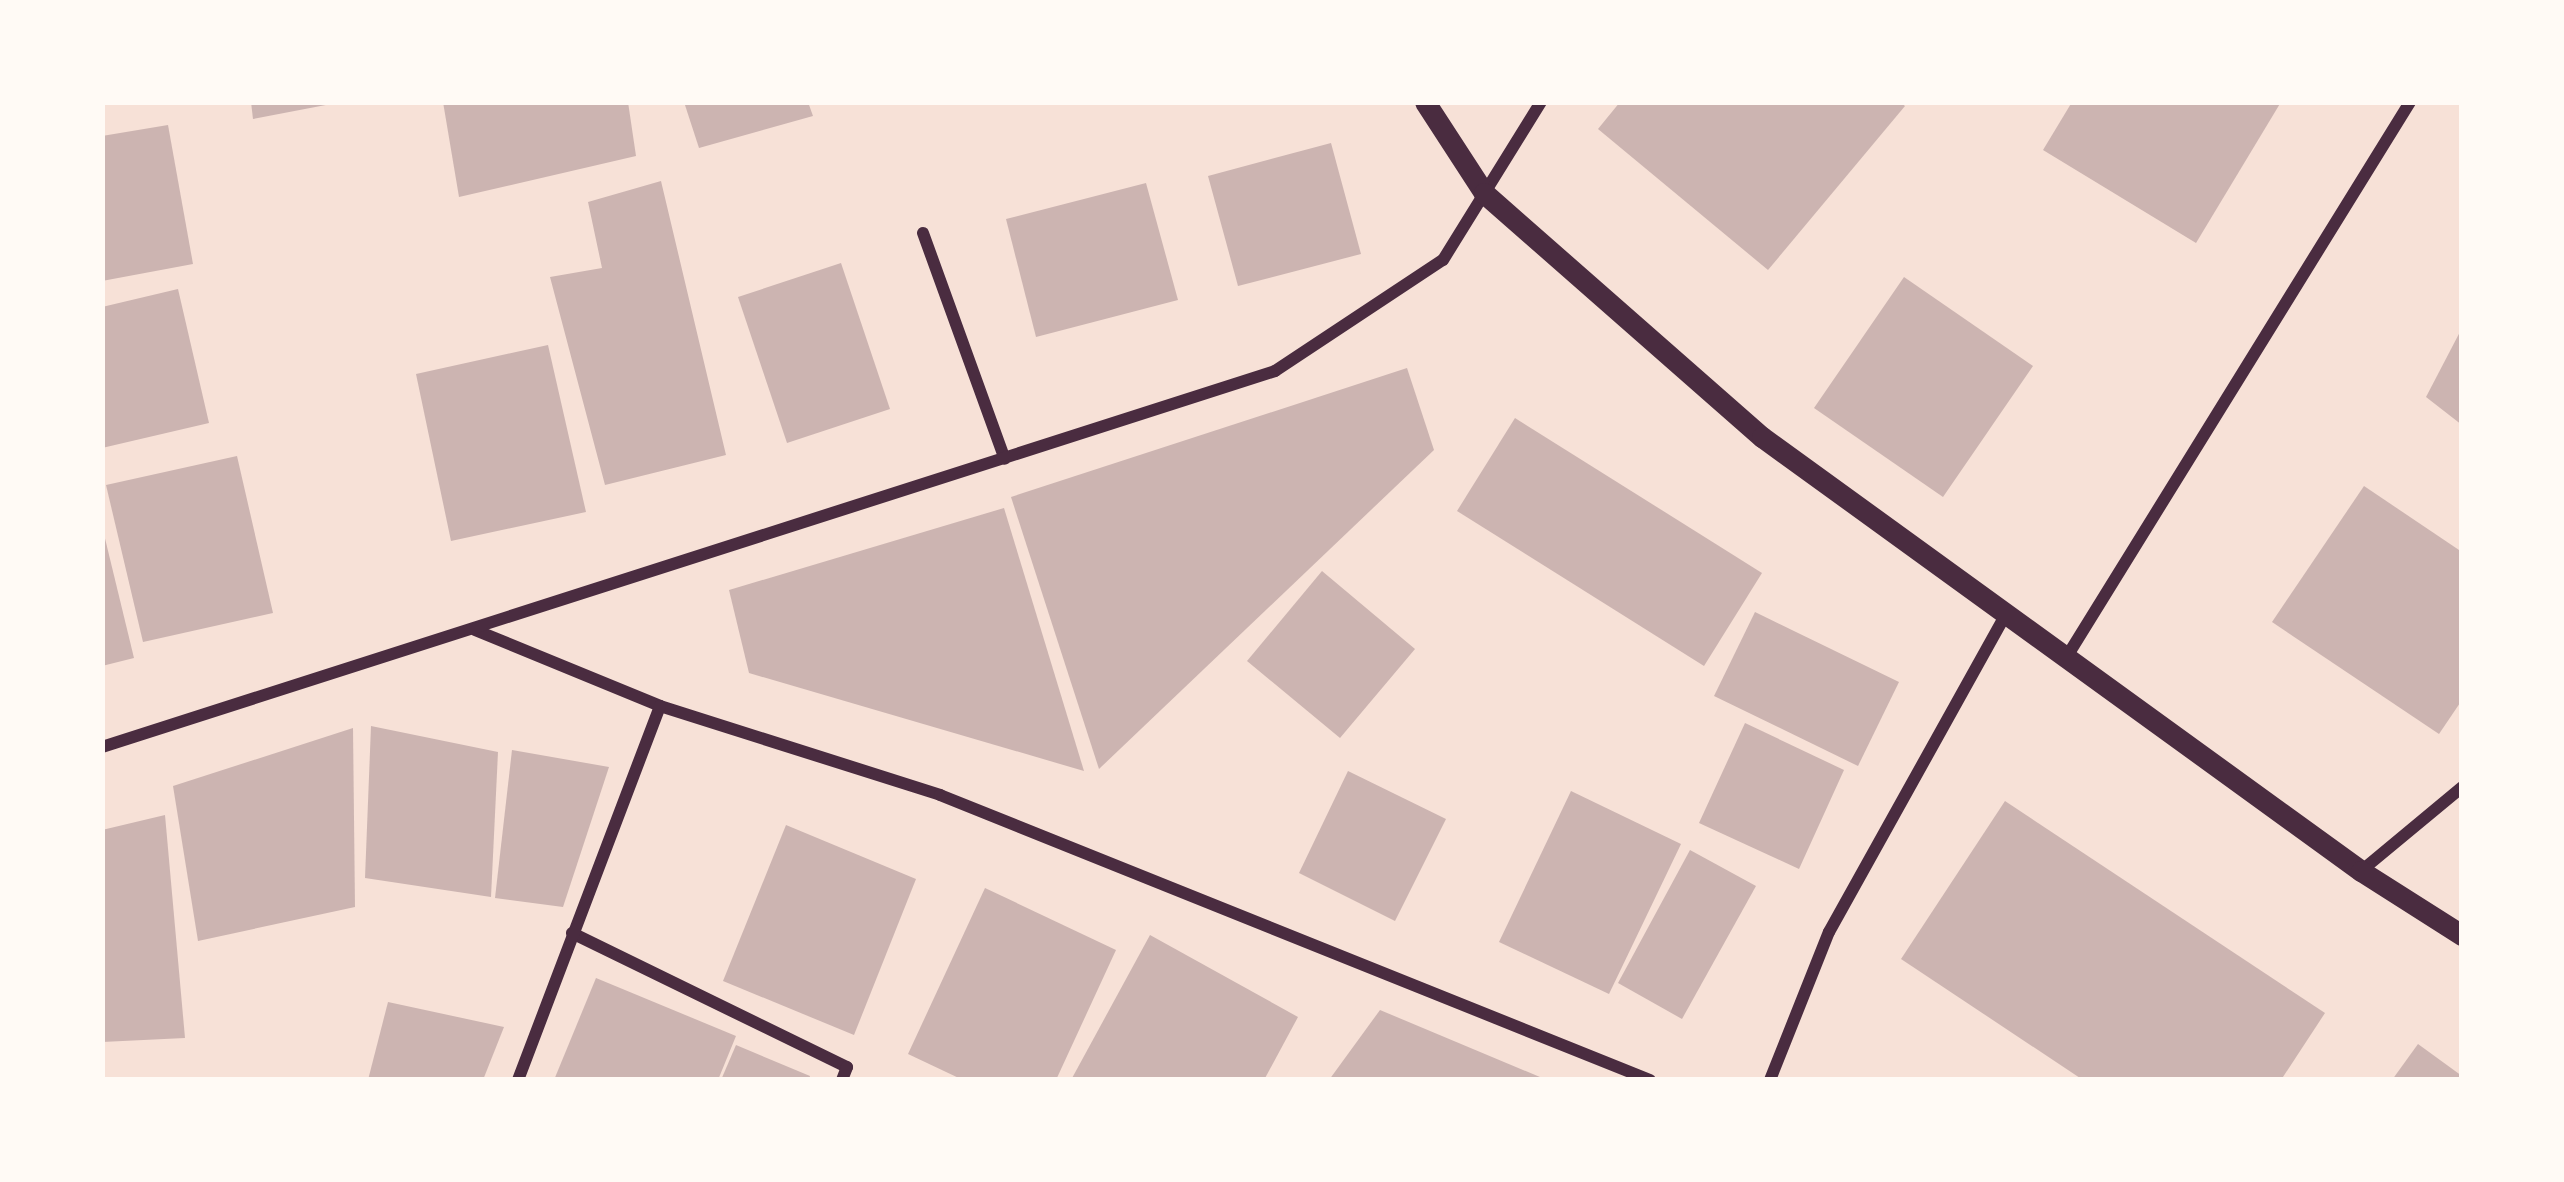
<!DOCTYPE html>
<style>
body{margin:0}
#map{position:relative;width:2564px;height:1182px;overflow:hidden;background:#f7e1d7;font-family:"Titillium Web",sans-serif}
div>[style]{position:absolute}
.building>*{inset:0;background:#ccb4b1}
.minor>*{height:12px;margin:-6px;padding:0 6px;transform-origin:6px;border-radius:6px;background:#4a2c40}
.tertiary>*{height:21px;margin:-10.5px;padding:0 10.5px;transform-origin:10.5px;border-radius:10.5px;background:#4a2c40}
span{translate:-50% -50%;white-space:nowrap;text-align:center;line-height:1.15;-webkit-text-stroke:9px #fffaf5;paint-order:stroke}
.frame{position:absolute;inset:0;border:105px solid #fffaf5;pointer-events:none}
</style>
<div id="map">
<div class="building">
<div style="clip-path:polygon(251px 102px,331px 102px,331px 104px,253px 119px)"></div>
<div style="clip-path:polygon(443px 102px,628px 102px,636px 156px,459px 197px)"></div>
<div style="clip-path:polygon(684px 102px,808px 102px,813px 116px,699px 148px)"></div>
<div style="clip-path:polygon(1620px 102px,1900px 102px,1905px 106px,1768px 270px,1598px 129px)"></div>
<div style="clip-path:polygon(2072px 102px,2281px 102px,2196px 243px,2043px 150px)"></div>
<div style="clip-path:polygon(168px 125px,193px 264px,102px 281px,102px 136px)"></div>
<div style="clip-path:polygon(1331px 143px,1361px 254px,1238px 286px,1208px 176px)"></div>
<div style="clip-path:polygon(661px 181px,726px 455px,605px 485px,550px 277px,602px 268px,588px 202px)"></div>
<div style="clip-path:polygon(1146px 183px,1178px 300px,1036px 337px,1006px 219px)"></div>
<div style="clip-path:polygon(841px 263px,890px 409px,787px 443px,738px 297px)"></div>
<div style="clip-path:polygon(1904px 277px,2033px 366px,1943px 497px,1814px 408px)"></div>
<div style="clip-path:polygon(178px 289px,209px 423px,102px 448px,102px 307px)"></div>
<div style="clip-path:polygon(2462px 328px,2462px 425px,2426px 397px)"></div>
<div style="clip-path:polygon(548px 345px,586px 512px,451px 541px,416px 374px)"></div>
<div style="clip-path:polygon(1407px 368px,1434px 450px,1099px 769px,1011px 497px)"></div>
<div style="clip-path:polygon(1515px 418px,1762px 573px,1704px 666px,1457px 511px)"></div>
<div style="clip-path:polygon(237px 456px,273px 613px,143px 642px,106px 485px)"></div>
<div style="clip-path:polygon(2364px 486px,2462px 552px,2462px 700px,2439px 734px,2272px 622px)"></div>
<div style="clip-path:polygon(1004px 508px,1084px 771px,749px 673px,729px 590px)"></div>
<div style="clip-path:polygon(102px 526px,134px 658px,102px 666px)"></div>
<div style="clip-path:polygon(1322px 571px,1415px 649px,1340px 738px,1247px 661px)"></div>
<div style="clip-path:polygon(1755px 612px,1899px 682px,1858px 766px,1714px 696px)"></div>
<div style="clip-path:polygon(1745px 723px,1844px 770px,1799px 869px,1699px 823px)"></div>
<div style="clip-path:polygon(371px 726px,498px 752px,491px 897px,365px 878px)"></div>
<div style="clip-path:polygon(353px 728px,355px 907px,198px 941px,173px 786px)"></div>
<div style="clip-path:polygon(512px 750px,609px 767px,563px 907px,495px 898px)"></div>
<div style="clip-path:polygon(1348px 771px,1446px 819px,1395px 921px,1299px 873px)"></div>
<div style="clip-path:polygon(1571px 791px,1681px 844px,1609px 994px,1499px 942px)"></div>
<div style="clip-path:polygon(2005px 801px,2325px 1013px,2281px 1080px,2083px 1080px,1901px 959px)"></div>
<div style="clip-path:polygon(165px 815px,185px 1038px,102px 1042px,102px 830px)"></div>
<div style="clip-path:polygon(786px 825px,916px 879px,854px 1035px,723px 981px)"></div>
<div style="clip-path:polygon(1690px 850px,1756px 886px,1682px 1019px,1618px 983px)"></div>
<div style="clip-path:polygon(985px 888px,1116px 950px,1056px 1080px,963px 1080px,908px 1054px)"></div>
<div style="clip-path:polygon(1150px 935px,1298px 1017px,1264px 1080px,1071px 1080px)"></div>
<div style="clip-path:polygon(596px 978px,736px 1036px,718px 1080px,554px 1080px)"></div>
<div style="clip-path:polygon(388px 1002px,504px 1027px,483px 1080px,368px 1080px)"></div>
<div style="clip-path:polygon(1380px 1010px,1547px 1080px,1329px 1080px)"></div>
<div style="clip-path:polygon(2418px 1044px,2462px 1076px,2462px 1080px,2392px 1080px)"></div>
<div style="clip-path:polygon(736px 1045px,810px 1076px,809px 1080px,721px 1080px)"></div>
</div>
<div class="minor">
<div style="left:923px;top:233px;width:240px;rotate:70.1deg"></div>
<div style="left:475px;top:630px;width:200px;rotate:22.3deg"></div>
<div style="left:660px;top:706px;width:294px;rotate:17.6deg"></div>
<div style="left:940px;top:795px;width:765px;rotate:21.87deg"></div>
<div style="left:2066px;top:658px;width:654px;rotate:-58.25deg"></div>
<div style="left:102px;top:747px;width:1232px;rotate:-17.77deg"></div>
<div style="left:1275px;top:371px;width:201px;rotate:-33.5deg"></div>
<div style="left:1443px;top:260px;width:186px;rotate:-58.2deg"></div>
<div style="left:2361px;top:871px;width:131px;rotate:-39.7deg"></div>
<div style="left:572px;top:933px;width:306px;rotate:26deg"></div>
<div style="left:847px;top:1067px;width:14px;rotate:111deg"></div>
<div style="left:518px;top:1080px;width:400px;rotate:-69.2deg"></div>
<div style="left:1770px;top:1080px;width:159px;rotate:-68.3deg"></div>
<div style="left:1829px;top:932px;width:362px;rotate:-60.9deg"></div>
</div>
<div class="tertiary">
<div style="left:1425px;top:102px;width:108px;rotate:57deg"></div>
<div style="left:1484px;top:193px;width:370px;rotate:41.3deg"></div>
<div style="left:1762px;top:437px;width:740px;rotate:35.92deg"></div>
<div style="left:2361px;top:871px;width:120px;rotate:32.4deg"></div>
</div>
<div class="frame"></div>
</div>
